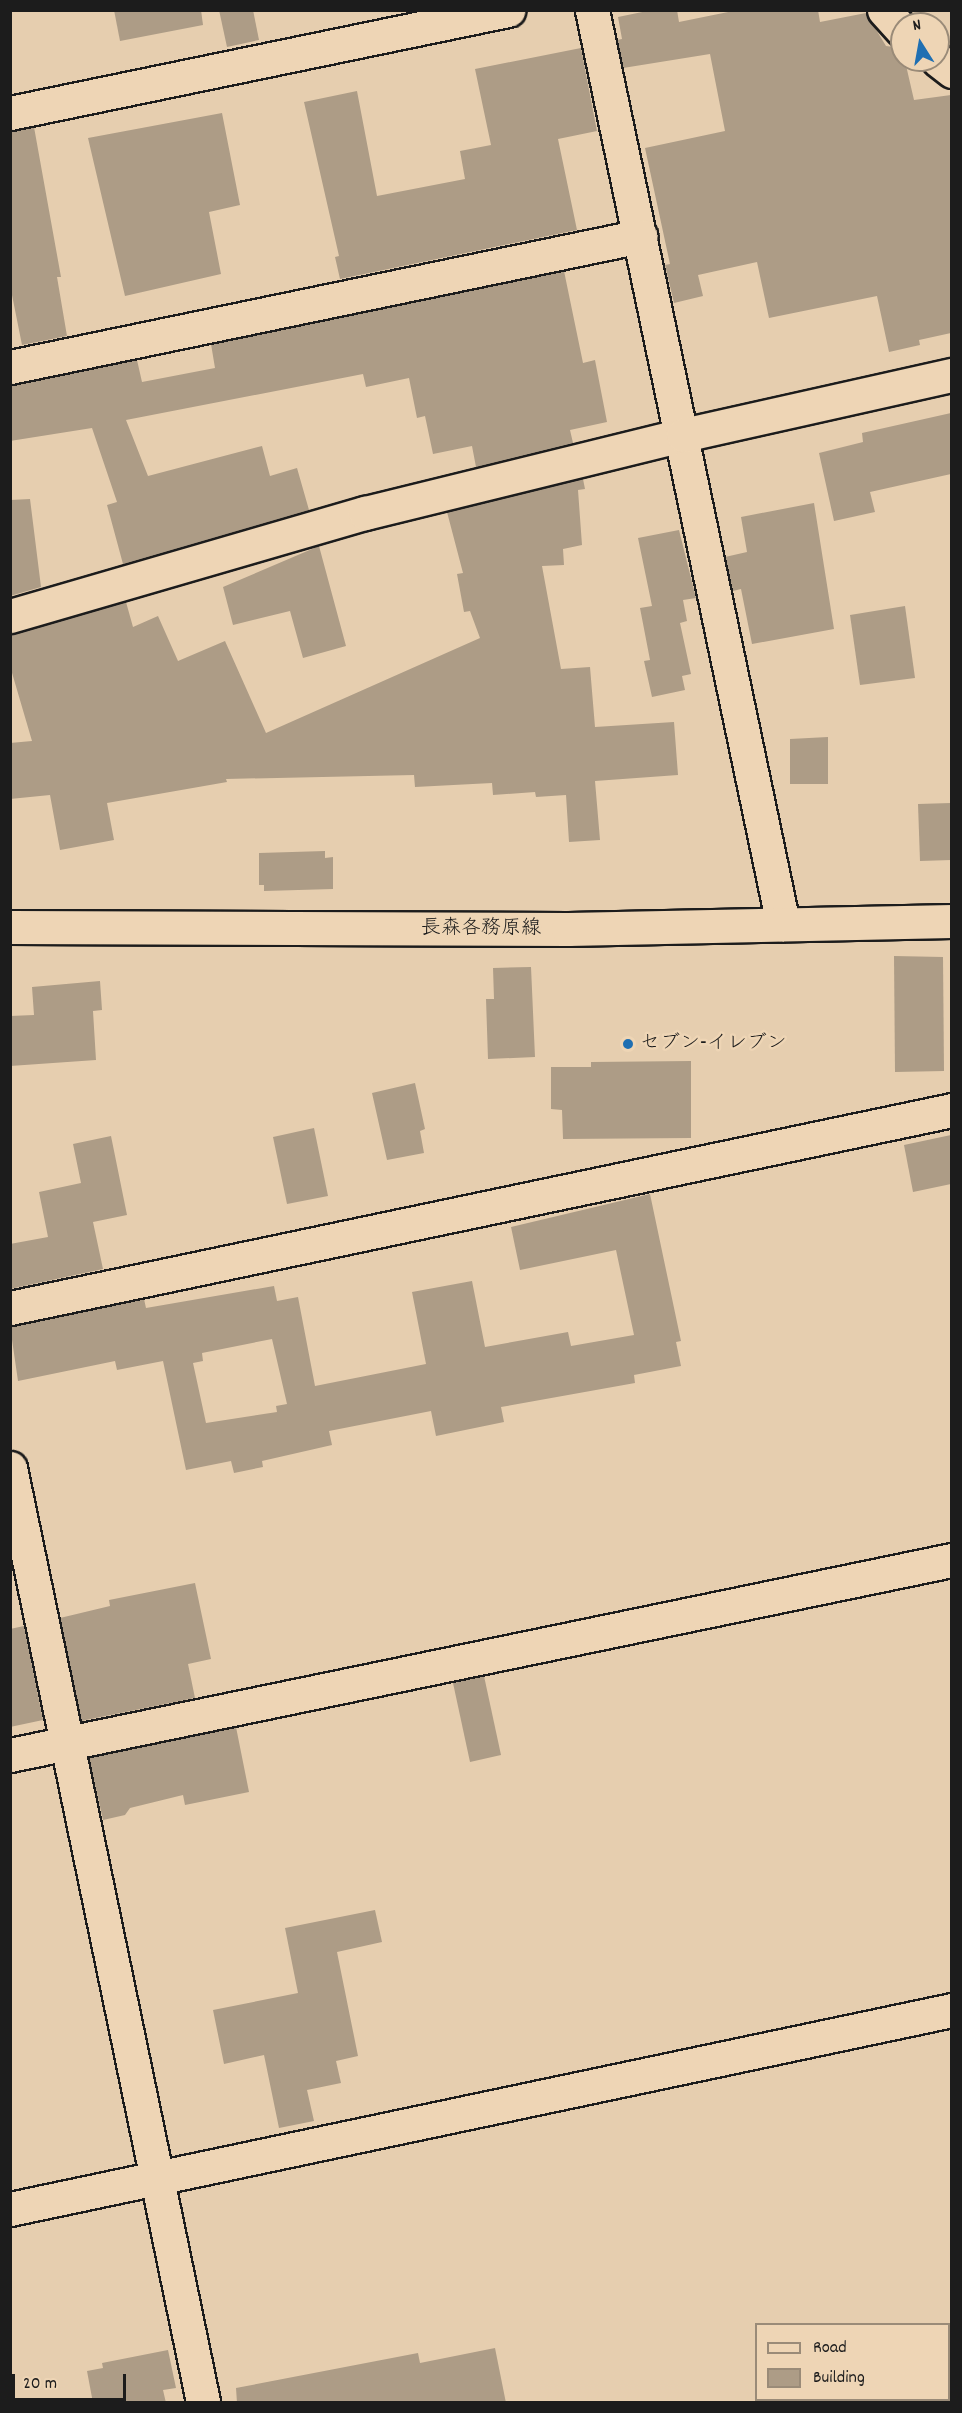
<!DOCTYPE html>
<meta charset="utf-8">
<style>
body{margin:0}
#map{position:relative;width:962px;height:2413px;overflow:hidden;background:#e6ceaf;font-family:Dekko,"Klee One",sans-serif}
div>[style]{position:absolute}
.building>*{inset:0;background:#ad9c86}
.roads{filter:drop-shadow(2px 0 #1c1c1c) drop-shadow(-2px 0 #1c1c1c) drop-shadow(0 2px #1c1c1c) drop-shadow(0 -2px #1c1c1c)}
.minor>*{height:33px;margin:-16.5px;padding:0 16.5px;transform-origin:16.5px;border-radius:16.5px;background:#eed5b5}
.secondary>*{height:33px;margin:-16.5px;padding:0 16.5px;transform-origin:16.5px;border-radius:16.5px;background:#eed5b5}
.dots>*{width:16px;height:16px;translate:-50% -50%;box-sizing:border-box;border:3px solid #eed5b5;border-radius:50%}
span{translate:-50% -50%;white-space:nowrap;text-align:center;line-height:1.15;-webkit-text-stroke:5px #eed5b5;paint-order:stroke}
.street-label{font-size:20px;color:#1c1c1c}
.poi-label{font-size:20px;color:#1c1c1c}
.left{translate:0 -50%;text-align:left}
.frame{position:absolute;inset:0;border:12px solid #1c1c1c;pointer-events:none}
.legend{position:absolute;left:755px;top:2323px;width:195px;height:78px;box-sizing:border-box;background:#eed5b5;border:2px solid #9a8b78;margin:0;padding:8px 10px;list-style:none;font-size:18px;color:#1c1c1c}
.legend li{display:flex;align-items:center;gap:12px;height:30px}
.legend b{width:30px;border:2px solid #9a8b78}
.north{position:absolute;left:890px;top:12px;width:60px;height:60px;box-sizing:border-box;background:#eed5b5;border:2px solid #9a8b78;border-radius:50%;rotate:349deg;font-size:16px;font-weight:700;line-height:24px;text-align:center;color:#1c1c1c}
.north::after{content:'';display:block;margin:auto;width:21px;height:27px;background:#1f6fb2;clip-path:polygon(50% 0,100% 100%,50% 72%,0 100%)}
.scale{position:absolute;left:12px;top:2374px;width:114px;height:27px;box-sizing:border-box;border:3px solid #1c1c1c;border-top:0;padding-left:8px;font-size:18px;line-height:21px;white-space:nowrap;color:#1c1c1c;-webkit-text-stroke:4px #eed5b5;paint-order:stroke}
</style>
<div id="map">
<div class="building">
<div style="clip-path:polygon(114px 10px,201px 10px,203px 25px,120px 41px)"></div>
<div style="clip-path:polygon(219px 10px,253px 10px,259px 40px,227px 47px)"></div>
<div style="clip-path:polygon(652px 10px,677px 10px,679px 22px,738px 10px,818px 10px,820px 22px,866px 13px,886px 46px,902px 48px,914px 100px,951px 95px,951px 333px,919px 340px,920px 345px,889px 352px,877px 296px,769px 318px,757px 262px,698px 275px,703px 296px,674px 303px,665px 265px,670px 264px,645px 148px,725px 131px,710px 54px,623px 68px,617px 40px,622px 39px,618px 17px)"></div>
<div style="clip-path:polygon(581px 48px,597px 131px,558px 139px,577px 230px,340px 279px,335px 257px,339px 256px,304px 102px,357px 91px,377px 196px,465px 179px,460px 151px,491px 145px,475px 69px)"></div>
<div style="clip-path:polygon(222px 113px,240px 205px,209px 212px,221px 274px,125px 296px,88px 138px)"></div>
<div style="clip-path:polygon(34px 127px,61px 277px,57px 277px,67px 336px,22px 345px,10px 285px,10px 131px)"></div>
<div style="clip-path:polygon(564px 271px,583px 363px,595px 360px,607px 422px,570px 430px,573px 443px,476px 467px,472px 446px,433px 454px,425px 416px,417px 418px,409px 378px,366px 387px,363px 374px,126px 420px,148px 476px,262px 446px,270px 476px,297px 468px,309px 510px,123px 564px,107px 505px,117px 502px,92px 428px,10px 441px,10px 386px,137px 360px,142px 382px,215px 368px,211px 344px)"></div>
<div style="clip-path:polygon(951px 413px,951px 474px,870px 492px,875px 512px,834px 521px,819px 453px,863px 442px,862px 433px)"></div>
<div style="clip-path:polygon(583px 479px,585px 489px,578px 490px,582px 545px,563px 549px,564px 565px,542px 566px,561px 669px,590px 667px,595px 727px,674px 722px,678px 775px,595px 781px,600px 840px,569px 842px,566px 795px,536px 797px,535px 792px,493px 795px,492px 783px,415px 787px,414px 775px,226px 779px,227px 782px,107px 803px,114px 840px,60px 850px,50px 795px,10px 799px,10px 743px,32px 741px,10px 666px,10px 634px,126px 602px,133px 627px,158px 616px,178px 661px,225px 641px,266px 733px,480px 638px,470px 611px,464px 612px,457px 574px,463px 573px,447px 512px)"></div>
<div style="clip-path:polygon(30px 499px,41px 587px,10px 596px,10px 500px)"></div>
<div style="clip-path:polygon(814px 503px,834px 629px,752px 644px,741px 589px,733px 591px,725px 557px,747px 552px,741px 517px)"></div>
<div style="clip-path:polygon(679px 530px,696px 598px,683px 600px,687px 621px,680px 623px,691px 674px,682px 676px,685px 690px,652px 697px,644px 661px,650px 660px,640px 608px,652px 606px,638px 538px)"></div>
<div style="clip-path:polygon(319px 546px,346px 646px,303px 658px,290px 611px,233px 625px,223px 587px)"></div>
<div style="clip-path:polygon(905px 606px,915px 678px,860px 685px,850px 615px)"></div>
<div style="clip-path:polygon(828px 737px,828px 784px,790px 784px,790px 739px)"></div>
<div style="clip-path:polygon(951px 803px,951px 860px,920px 861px,918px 804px)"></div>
<div style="clip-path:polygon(325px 851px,325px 858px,333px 857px,333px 889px,264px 891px,264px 885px,259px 885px,259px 853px)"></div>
<div style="clip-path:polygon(894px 956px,943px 957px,944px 1071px,895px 1072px)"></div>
<div style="clip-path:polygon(531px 967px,535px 1057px,488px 1059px,486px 999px,494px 999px,493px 968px)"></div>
<div style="clip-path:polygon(100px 981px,102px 1010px,93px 1011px,96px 1060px,10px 1066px,10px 1016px,34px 1015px,32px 987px)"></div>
<div style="clip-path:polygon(691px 1061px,691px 1138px,563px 1139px,562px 1110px,551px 1109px,551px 1067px,591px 1067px,591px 1062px)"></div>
<div style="clip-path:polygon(415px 1083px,425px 1129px,420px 1131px,424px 1153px,387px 1160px,372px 1093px)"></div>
<div style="clip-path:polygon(314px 1128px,328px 1196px,287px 1204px,273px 1137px)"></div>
<div style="clip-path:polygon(951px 1135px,951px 1184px,913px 1192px,904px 1145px)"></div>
<div style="clip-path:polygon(111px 1136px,127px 1215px,93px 1222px,103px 1269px,10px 1289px,10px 1244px,48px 1237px,39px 1192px,81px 1183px,73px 1144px)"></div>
<div style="clip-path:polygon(evenodd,650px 1194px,681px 1341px,676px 1342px,681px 1366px,634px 1375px,635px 1383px,501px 1407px,504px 1422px,436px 1436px,431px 1411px,329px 1431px,332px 1445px,262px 1461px,263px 1467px,234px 1473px,231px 1461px,186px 1470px,163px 1361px,117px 1370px,115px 1361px,18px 1381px,10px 1326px,144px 1299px,146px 1308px,274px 1286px,277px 1301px,298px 1297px,315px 1386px,426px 1364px,412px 1292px,472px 1281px,485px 1347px,568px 1332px,571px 1346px,634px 1335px,616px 1250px,520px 1270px,511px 1227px,650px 1194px,272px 1339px,287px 1404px,276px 1406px,277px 1412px,206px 1423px,193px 1363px,203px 1361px,202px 1353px,272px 1339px)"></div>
<div style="clip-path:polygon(195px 1583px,211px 1659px,188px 1664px,195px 1698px,81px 1721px,60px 1618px,110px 1606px,109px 1600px)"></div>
<div style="clip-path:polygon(24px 1626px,43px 1720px,10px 1727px,10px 1629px)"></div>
<div style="clip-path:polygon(484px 1676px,501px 1755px,470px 1762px,453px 1683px)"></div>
<div style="clip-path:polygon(236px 1727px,249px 1792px,185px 1805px,183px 1795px,130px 1808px,125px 1815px,103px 1820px,89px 1758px)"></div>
<div style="clip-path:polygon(375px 1910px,382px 1942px,337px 1952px,358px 2056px,336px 2061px,341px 2083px,307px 2090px,314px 2121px,279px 2128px,264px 2055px,224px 2064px,213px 2010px,298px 1993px,285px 1928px)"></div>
<div style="clip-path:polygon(495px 2348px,506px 2403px,237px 2403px,236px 2388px,418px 2353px,420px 2363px)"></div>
<div style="clip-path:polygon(168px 2350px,176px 2388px,163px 2390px,166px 2403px,93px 2403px,87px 2371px,103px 2368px,102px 2363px)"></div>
</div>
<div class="roads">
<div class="minor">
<div style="left:592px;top:10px;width:934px;rotate:78.2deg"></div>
<div style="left:884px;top:10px;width:27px;rotate:48deg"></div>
<div style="left:938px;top:60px;width:18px;rotate:38deg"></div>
<div style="left:10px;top:113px;width:509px;rotate:-11.69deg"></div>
<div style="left:10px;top:367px;width:644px;rotate:-11.73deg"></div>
<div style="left:10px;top:616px;width:370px;rotate:-16.2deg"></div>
<div style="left:365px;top:513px;width:327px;rotate:-13.8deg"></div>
<div style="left:683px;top:435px;width:276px;rotate:-12.6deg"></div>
<div style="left:10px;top:1308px;width:963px;rotate:-11.87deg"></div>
<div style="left:10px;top:1468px;width:954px;rotate:78.32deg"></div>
<div style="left:10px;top:1755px;width:962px;rotate:-11.7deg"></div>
<div style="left:10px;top:2209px;width:963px;rotate:-11.93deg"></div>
</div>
<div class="secondary">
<div style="left:10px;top:927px;width:558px;rotate:0.21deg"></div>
<div style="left:568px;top:929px;width:384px;rotate:-1.2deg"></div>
</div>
</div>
<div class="dots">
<div style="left:628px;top:1044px;background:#1f6fb2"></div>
</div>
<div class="street-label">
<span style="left:481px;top:929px">長森各務原線</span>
</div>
<div class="poi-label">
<span class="left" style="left:640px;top:1044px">セブン-イレブン</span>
</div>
<div class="frame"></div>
<ul class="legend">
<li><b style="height:8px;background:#eed5b5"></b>Road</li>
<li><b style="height:16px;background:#ad9c86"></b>Building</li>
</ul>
<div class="north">N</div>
<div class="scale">20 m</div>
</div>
